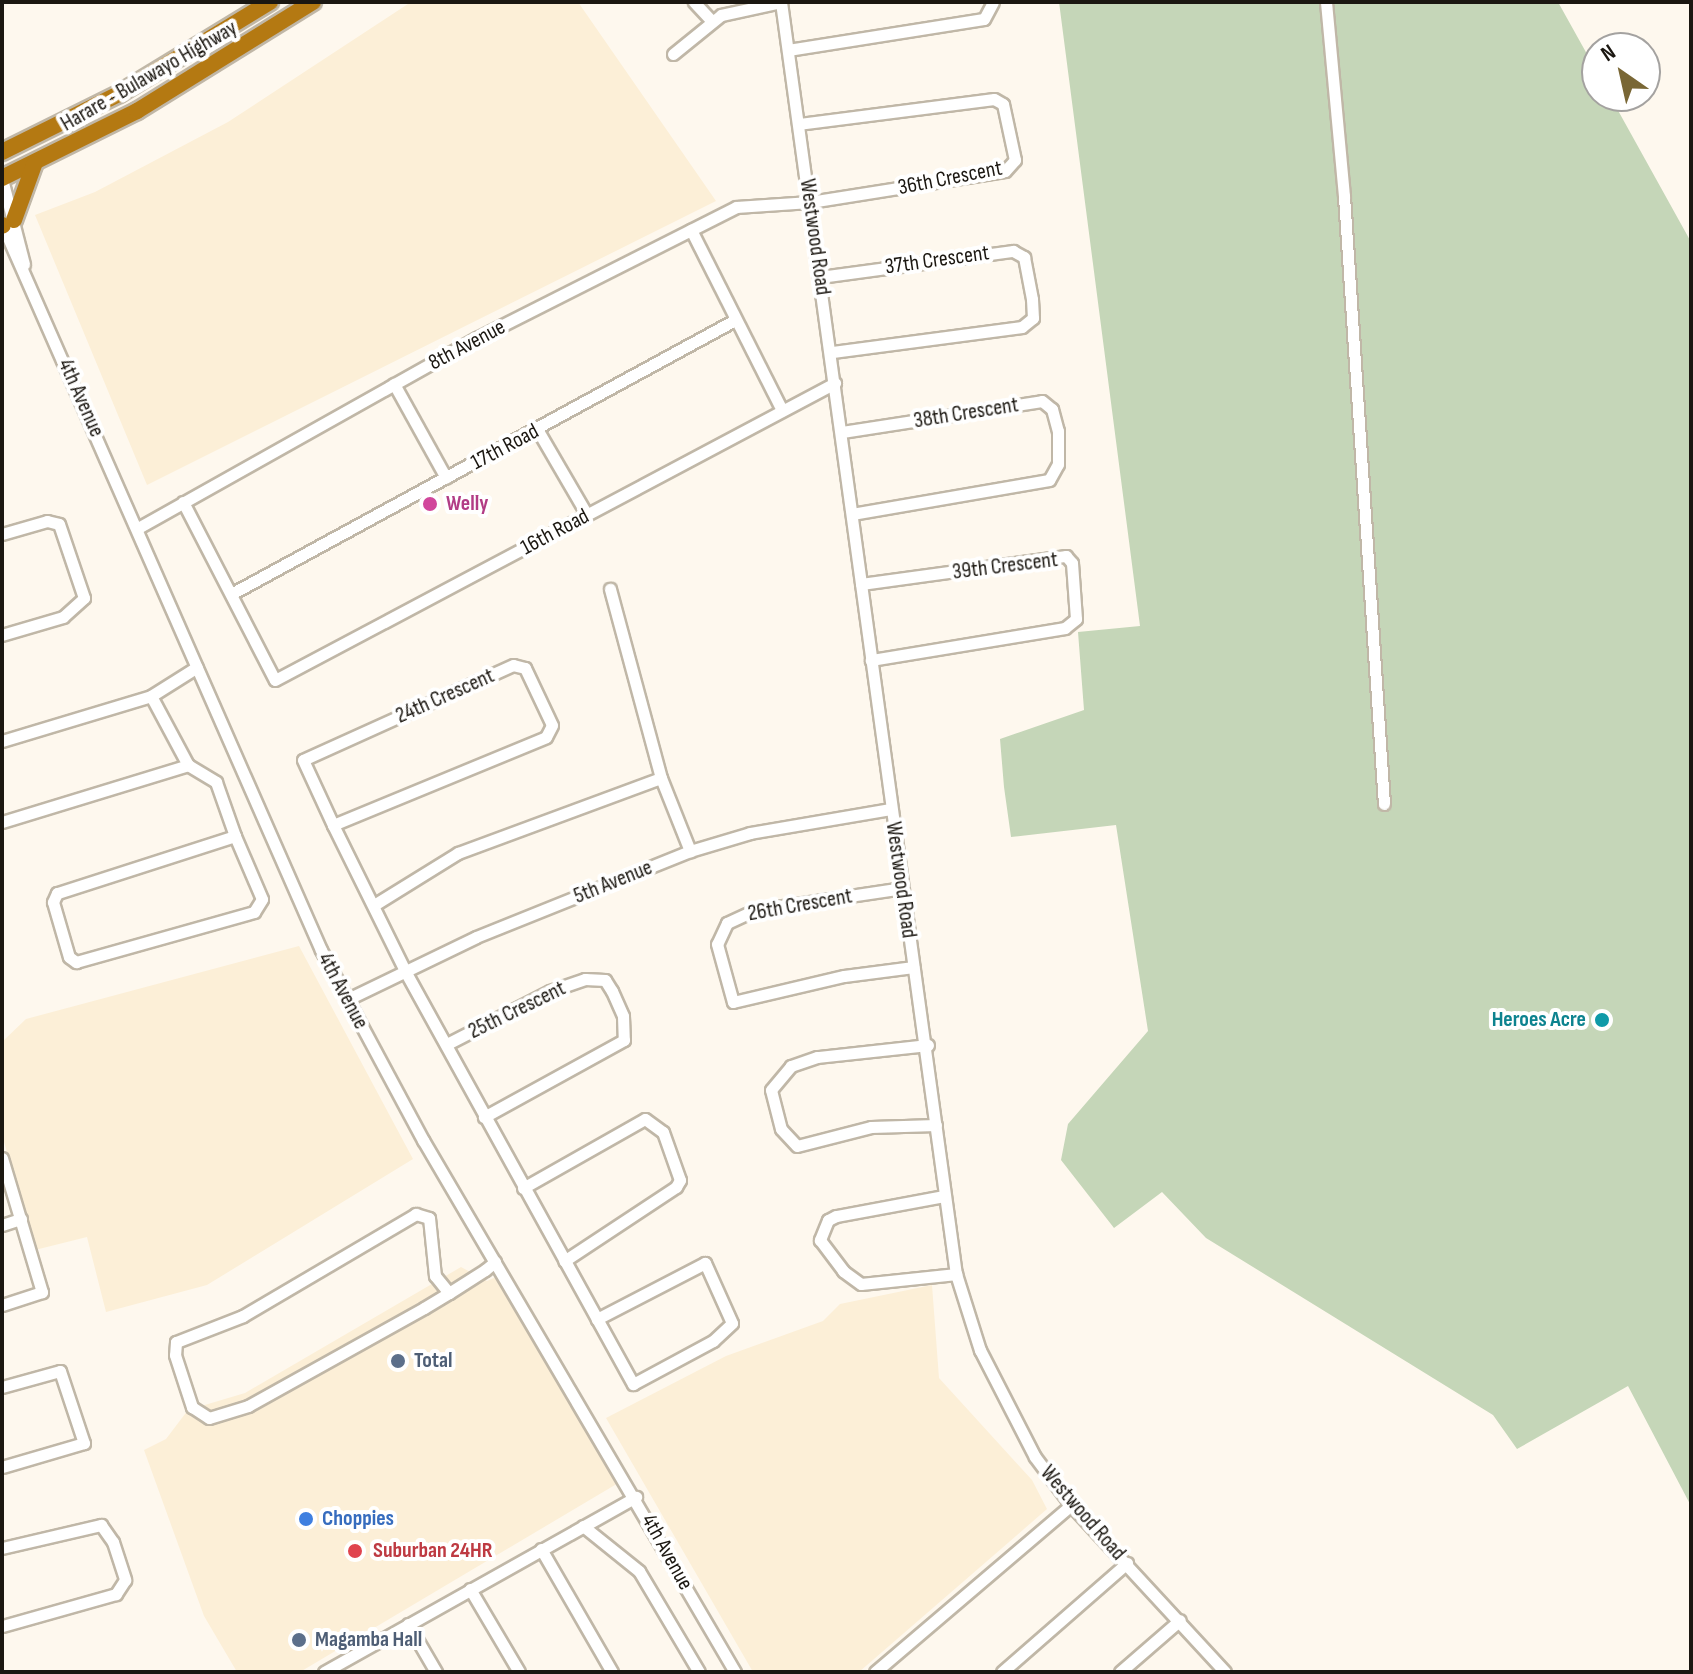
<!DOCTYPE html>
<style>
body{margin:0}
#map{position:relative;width:1693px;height:1674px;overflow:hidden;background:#fef8ee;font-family:"Sofia Sans Condensed",sans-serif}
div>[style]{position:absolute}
.built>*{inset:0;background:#fcefd7}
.green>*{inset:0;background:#c5d6b8}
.roads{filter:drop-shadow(2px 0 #c0b7a7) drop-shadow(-2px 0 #c0b7a7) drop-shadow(0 2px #c0b7a7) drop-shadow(0 -2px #c0b7a7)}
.minor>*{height:11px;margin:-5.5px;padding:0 5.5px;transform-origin:5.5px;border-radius:5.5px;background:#fff}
.highway>*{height:16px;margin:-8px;padding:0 8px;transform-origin:8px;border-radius:8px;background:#b47912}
.dots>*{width:22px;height:22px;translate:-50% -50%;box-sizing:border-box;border:4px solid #fff;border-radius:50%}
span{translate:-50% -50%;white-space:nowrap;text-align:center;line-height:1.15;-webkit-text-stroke:8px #fff;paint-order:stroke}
.street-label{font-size:22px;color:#1b1711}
.hotel-label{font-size:22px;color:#b23c85;font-weight:700}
.left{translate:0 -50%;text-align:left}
.culture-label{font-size:22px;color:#0d838f;font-weight:700}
.right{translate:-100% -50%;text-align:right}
.service-label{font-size:22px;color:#4e5e75;font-weight:700}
.shop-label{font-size:22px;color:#366cbe;font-weight:700}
.health-label{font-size:22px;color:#be3a42;font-weight:700}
.frame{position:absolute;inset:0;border:4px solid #1b1711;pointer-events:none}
.north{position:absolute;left:1581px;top:32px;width:80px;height:80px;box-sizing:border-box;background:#fff;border:2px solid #a4a2a0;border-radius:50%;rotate:326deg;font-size:22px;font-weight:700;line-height:32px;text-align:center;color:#1b1711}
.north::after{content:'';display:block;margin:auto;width:28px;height:36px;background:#796735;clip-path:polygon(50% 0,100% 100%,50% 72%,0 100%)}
</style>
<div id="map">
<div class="built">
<div style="clip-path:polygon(411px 2px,578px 2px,716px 201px,147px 485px,35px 215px,95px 192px,228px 122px)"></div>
<div style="clip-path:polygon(299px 946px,413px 1159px,207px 1285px,106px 1312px,87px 1237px,35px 1250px,2px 1135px,2px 1042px,26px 1019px)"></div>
<div style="clip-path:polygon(461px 1267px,487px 1281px,498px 1276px,620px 1482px,300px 1672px,237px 1672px,204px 1616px,144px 1450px,166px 1439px,188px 1410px,245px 1393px)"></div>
<div style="clip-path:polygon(932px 1285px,939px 1378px,1032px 1480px,1047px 1509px,859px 1672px,753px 1672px,606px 1418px,726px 1356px,823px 1321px,840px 1304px)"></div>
</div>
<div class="green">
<div style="clip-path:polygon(1059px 2px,1558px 2px,1597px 72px,1597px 96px,1610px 96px,1691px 242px,1691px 1506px,1628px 1386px,1517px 1449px,1493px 1415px,1206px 1238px,1162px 1192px,1114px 1228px,1061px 1160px,1068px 1124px,1148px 1031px,1116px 825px,1011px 837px,1004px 787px,1000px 739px,1084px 710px,1078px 632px,1140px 626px)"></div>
</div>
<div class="roads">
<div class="minor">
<div style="left:694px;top:2px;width:26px;rotate:47deg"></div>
<div style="left:781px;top:2px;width:1284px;rotate:82.17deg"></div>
<div style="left:956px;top:1274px;width:80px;rotate:72.5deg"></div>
<div style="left:980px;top:1350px;width:120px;rotate:62.8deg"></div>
<div style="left:1035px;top:1457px;width:60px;rotate:53.1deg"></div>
<div style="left:1071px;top:1505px;width:227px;rotate:47.3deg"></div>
<div style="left:1326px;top:2px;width:195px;rotate:84.7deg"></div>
<div style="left:1344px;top:196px;width:609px;rotate:86.24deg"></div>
<div style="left:788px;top:50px;width:198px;rotate:-9deg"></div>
<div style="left:984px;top:19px;width:19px;rotate:-62deg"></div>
<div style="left:673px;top:54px;width:62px;rotate:-39.1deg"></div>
<div style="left:721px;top:15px;width:61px;rotate:-12.2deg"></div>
<div style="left:2px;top:179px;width:88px;rotate:75.5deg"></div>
<div style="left:2px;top:224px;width:793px;rotate:66.28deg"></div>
<div style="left:321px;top:950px;width:216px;rotate:61.8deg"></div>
<div style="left:423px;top:1140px;width:617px;rotate:59.61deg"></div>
<div style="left:691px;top:230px;width:202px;rotate:63.2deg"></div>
<div style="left:820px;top:277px;width:195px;rotate:-7.7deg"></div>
<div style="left:1013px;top:251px;width:13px;rotate:29deg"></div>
<div style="left:1024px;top:257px;width:43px;rotate:79.2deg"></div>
<div style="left:1032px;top:299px;width:19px;rotate:87deg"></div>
<div style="left:1033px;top:318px;width:14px;rotate:141deg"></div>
<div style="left:1022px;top:327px;width:193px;rotate:172.5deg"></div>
<div style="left:394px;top:384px;width:107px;rotate:61deg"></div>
<div style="left:537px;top:429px;width:99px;rotate:59.8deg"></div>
<div style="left:842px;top:432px;width:202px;rotate:-8.8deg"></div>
<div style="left:1042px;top:401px;width:13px;rotate:39deg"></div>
<div style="left:1052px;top:409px;width:23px;rotate:75deg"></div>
<div style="left:1058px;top:431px;width:33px;rotate:90deg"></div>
<div style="left:1058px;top:464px;width:18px;rotate:119deg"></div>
<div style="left:1049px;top:480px;width:200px;rotate:170.2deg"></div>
<div style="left:183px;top:502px;width:200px;rotate:62.7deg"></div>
<div style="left:275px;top:680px;width:634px;rotate:-27.94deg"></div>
<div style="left:138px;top:528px;width:389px;rotate:-29.3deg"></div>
<div style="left:477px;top:338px;width:290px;rotate:-26.8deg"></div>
<div style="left:736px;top:207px;width:74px;rotate:-3.9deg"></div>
<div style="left:810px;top:202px;width:197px;rotate:-9deg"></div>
<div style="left:1005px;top:171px;width:15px;rotate:-48deg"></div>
<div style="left:1015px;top:160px;width:57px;rotate:-102.1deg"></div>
<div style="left:1003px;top:104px;width:10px;rotate:-151deg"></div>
<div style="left:994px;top:99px;width:196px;rotate:172.7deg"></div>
<div style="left:2px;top:534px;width:47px;rotate:-16.1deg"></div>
<div style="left:47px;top:521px;width:12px;rotate:14deg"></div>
<div style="left:59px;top:524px;width:78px;rotate:71.3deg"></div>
<div style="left:84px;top:598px;width:28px;rotate:138deg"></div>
<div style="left:63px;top:617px;width:64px;rotate:163.6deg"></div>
<div style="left:861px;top:584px;width:207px;rotate:-7.8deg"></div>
<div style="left:1066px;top:556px;width:9px;rotate:49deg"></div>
<div style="left:1072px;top:563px;width:56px;rotate:85.9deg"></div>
<div style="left:1076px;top:619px;width:14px;rotate:141deg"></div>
<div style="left:1065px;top:628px;width:197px;rotate:170.6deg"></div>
<div style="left:231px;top:594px;width:574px;rotate:-28.53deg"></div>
<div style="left:2px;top:741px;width:156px;rotate:-16.8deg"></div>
<div style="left:151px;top:696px;width:54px;rotate:-32.2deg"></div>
<div style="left:188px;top:765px;width:33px;rotate:31deg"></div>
<div style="left:216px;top:782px;width:57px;rotate:70.6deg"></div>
<div style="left:235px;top:836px;width:187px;rotate:162.2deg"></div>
<div style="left:57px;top:893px;width:10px;rotate:114deg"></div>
<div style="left:53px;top:902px;width:57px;rotate:73.8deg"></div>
<div style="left:69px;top:957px;width:9px;rotate:36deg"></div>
<div style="left:76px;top:962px;width:185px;rotate:-15.7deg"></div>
<div style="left:254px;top:912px;width:15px;rotate:-58deg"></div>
<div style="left:262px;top:899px;width:69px;rotate:-113.2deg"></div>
<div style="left:661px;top:778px;width:79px;rotate:68.3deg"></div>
<div style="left:2px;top:822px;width:195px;rotate:-17deg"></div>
<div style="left:188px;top:765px;width:78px;rotate:-118.2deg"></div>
<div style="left:333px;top:825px;width:230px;rotate:-22.4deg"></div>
<div style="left:546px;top:737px;width:13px;rotate:-63deg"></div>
<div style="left:552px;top:725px;width:63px;rotate:-115.3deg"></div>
<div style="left:525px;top:668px;width:12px;rotate:-166deg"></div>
<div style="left:513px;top:665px;width:230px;rotate:155.7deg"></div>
<div style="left:303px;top:760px;width:72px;rotate:65.2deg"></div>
<div style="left:333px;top:825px;width:163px;rotate:63.7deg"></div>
<div style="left:405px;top:971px;width:472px;rotate:61.1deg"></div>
<div style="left:633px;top:1384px;width:91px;rotate:-28.3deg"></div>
<div style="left:713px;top:1341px;width:26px;rotate:-43deg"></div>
<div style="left:732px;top:1323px;width:66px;rotate:-114.2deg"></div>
<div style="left:705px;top:1263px;width:122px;rotate:152.6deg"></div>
<div style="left:903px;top:888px;width:150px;rotate:171.5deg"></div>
<div style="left:755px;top:910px;width:31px;rotate:155deg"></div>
<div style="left:727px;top:923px;width:23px;rotate:115deg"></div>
<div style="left:717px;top:944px;width:60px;rotate:74.6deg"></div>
<div style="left:733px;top:1002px;width:114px;rotate:-13.2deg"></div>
<div style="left:844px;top:976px;width:70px;rotate:-7.4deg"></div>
<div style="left:374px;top:905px;width:99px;rotate:-31.8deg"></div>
<div style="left:458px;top:853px;width:216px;rotate:-20.3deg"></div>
<div style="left:661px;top:778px;width:196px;rotate:-105.1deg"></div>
<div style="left:348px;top:999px;width:142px;rotate:-25.8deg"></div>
<div style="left:476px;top:937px;width:231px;rotate:-21.9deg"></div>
<div style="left:690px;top:851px;width:63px;rotate:-16.7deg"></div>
<div style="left:750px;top:833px;width:143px;rotate:-9.7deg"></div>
<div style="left:447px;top:1044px;width:116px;rotate:-27.2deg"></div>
<div style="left:550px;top:991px;width:37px;rotate:-19deg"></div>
<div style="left:585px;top:979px;width:20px;rotate:3deg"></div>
<div style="left:605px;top:980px;width:13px;rotate:58deg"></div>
<div style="left:612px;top:991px;width:27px;rotate:66deg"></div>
<div style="left:623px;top:1016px;width:24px;rotate:88deg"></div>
<div style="left:624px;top:1040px;width:160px;rotate:151.2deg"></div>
<div style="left:928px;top:1045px;width:112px;rotate:173.8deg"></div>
<div style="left:817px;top:1057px;width:28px;rotate:161deg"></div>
<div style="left:791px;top:1066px;width:31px;rotate:130deg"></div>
<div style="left:771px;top:1090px;width:40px;rotate:75.6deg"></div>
<div style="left:781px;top:1129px;width:23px;rotate:47deg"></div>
<div style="left:797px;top:1146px;width:76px;rotate:-14.4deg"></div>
<div style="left:871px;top:1127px;width:65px;rotate:-1.8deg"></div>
<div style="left:2px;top:1158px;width:140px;rotate:73.4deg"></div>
<div style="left:42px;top:1292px;width:42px;rotate:162deg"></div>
<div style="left:523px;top:1188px;width:140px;rotate:-29.5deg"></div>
<div style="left:645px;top:1119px;width:22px;rotate:36deg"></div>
<div style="left:663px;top:1132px;width:51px;rotate:70.5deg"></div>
<div style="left:680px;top:1180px;width:8px;rotate:120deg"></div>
<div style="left:676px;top:1187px;width:134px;rotate:146.5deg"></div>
<div style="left:944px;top:1196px;width:110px;rotate:169.5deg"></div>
<div style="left:836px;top:1216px;width:9px;rotate:153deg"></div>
<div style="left:828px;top:1220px;width:22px;rotate:112deg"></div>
<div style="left:820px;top:1240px;width:39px;rotate:53deg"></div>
<div style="left:843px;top:1271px;width:22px;rotate:36deg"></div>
<div style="left:861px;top:1284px;width:96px;rotate:-6deg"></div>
<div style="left:2px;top:1225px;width:20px;rotate:-18deg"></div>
<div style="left:449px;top:1293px;width:22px;rotate:-129deg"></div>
<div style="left:435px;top:1276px;width:58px;rotate:-95.9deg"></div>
<div style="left:429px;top:1218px;width:14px;rotate:-163deg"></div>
<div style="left:416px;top:1214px;width:201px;rotate:149.5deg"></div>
<div style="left:243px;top:1316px;width:72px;rotate:158.8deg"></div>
<div style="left:176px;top:1342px;width:13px;rotate:94deg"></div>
<div style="left:175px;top:1355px;width:55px;rotate:71.9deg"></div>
<div style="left:192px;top:1407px;width:20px;rotate:33deg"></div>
<div style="left:209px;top:1418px;width:41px;rotate:-17.1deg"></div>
<div style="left:248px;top:1406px;width:201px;rotate:-29.1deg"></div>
<div style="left:424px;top:1308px;width:29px;rotate:-31deg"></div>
<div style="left:449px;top:1293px;width:43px;rotate:-32.6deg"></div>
<div style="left:485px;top:1270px;width:13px;rotate:-39deg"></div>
<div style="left:2px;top:1387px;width:60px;rotate:-15.4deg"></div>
<div style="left:60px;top:1371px;width:76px;rotate:71.6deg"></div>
<div style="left:84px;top:1443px;width:85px;rotate:163.7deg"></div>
<div style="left:583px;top:1526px;width:72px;rotate:38.8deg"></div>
<div style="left:639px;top:1571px;width:117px;rotate:59.3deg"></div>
<div style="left:2px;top:1548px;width:102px;rotate:-13.1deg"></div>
<div style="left:101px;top:1525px;width:21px;rotate:55deg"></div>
<div style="left:113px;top:1542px;width:40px;rotate:72deg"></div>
<div style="left:125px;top:1580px;width:17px;rotate:123deg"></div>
<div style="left:116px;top:1594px;width:118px;rotate:164.3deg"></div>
<div style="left:541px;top:1549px;width:142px;rotate:60deg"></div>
<div style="left:470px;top:1589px;width:96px;rotate:59.4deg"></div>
<div style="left:408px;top:1624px;width:56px;rotate:59.7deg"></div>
<div style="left:324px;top:1672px;width:358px;rotate:-29.3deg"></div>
<div style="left:875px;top:1672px;width:257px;rotate:-40.4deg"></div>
<div style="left:1002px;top:1672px;width:166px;rotate:-41.1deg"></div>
<div style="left:1120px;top:1672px;width:79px;rotate:-40.9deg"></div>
</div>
<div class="highway">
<div style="left:2px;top:152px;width:131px;rotate:-26.4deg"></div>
<div style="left:119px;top:94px;width:177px;rotate:-31.4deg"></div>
<div style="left:2px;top:178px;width:151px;rotate:-26.4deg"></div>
<div style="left:137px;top:111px;width:207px;rotate:-31.8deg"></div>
<div style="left:14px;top:220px;width:59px;rotate:-70deg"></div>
<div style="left:2px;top:225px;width:1px;rotate:45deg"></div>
</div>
</div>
<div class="dots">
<div style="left:430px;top:504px;background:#d1479c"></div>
<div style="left:1602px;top:1020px;background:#0f9aa8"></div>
<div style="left:398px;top:1361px;background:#5c6f8a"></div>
<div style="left:306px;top:1519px;background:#3f7fe0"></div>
<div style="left:355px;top:1551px;background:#e0444e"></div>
<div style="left:299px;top:1640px;background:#5c6f8a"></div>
</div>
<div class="street-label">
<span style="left:149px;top:76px;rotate:-30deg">Harare - Bulawayo Highway</span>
<span style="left:950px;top:178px;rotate:-11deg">36th Crescent</span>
<span style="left:815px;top:237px;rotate:82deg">Westwood Road</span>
<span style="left:937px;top:260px;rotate:-8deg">37th Crescent</span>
<span style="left:467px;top:345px;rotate:-28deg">8th Avenue</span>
<span style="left:81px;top:398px;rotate:66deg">4th Avenue</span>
<span style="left:966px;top:413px;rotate:-9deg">38th Crescent</span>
<span style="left:505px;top:447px;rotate:-28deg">17th Road</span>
<span style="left:555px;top:532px;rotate:-28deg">16th Road</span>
<span style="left:1005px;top:566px;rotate:-7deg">39th Crescent</span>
<span style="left:445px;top:696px;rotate:-24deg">24th Crescent</span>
<span style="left:901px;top:880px;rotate:82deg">Westwood Road</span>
<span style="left:613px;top:882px;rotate:-22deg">5th Avenue</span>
<span style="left:800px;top:905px;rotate:-10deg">26th Crescent</span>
<span style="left:343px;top:991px;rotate:62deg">4th Avenue</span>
<span style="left:517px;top:1010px;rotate:-26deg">25th Crescent</span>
<span style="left:1083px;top:1513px;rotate:49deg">Westwood Road</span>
<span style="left:667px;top:1552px;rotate:61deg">4th Avenue</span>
</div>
<div class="hotel-label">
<span class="left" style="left:446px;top:504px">Welly</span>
</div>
<div class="culture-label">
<span class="right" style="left:1586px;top:1020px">Heroes Acre</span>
</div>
<div class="service-label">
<span class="left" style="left:414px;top:1361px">Total</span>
<span class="left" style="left:315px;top:1640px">Magamba Hall</span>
</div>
<div class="shop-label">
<span class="left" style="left:322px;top:1519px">Choppies</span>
</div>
<div class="health-label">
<span class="left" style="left:373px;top:1551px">Suburban 24HR</span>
</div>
<div class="frame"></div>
<div class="north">N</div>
</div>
